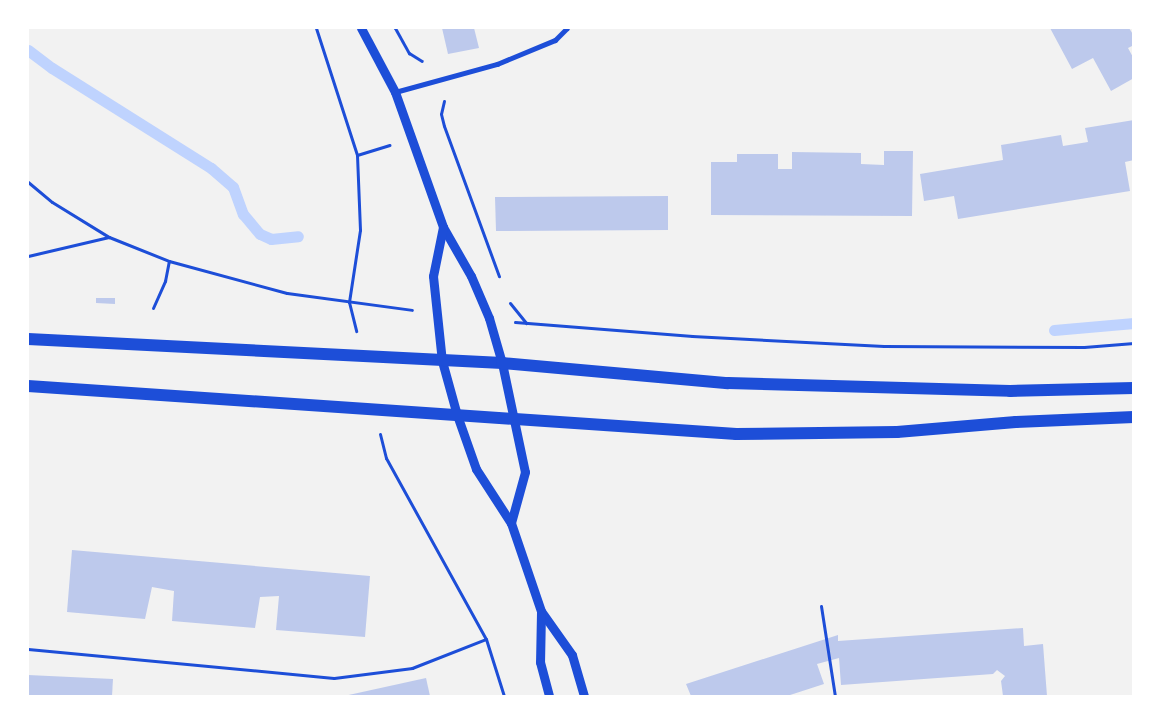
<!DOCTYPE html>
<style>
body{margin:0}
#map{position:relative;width:1161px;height:724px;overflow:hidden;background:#f2f2f2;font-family:Literata,serif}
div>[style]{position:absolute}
.stream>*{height:11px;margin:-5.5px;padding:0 5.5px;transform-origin:5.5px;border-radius:5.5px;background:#bfd3fe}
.building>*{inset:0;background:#bdc9ec}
.path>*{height:3px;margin:-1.5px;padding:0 1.5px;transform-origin:1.5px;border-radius:1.5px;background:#1d4ed8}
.minor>*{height:5px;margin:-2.5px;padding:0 2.5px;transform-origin:2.5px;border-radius:2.5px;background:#1d4ed8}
.tertiary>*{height:9px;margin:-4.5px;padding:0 4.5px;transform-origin:4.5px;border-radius:4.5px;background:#1d4ed8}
.primary>*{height:12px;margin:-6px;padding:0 6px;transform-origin:6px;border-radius:6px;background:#1d4ed8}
span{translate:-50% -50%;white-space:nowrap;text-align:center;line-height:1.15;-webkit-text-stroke:5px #fff;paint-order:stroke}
.frame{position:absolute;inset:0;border:29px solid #fff;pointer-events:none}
</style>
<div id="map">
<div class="stream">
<div style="left:28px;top:50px;width:30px;rotate:37deg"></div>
<div style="left:52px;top:68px;width:188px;rotate:32.2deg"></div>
<div style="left:211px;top:168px;width:29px;rotate:41deg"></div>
<div style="left:233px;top:187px;width:29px;rotate:70deg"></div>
<div style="left:243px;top:214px;width:26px;rotate:50deg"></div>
<div style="left:260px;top:234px;width:12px;rotate:24deg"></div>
<div style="left:271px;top:239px;width:27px;rotate:-6deg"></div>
<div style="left:1054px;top:330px;width:80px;rotate:-5deg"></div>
</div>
<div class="building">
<div style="clip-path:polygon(442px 28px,474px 28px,479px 48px,448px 54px)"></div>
<div style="clip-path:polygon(1050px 28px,1129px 28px,1134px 36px,1134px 45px,1128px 48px,1134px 59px,1134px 78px,1111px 91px,1093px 58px,1072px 69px)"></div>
<div style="clip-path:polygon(1134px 120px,1134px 160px,1125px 162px,1130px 191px,958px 219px,954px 196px,924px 201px,920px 174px,1003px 160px,1001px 145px,1061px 135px,1063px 146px,1088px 142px,1085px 128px)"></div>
<div style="clip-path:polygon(884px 151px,913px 151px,912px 216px,711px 215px,711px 162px,737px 162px,737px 154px,778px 154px,778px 169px,792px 169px,792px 152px,861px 153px,861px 164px,884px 165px)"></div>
<div style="clip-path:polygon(668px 196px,668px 230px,496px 231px,495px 197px)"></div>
<div style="clip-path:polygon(96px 298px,115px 298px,115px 304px,96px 303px)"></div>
<div style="clip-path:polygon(72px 550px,370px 576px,365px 637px,276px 630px,279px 596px,260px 597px,255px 628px,172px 621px,174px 591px,152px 587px,145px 619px,67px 612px)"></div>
<div style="clip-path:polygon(1023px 628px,1024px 646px,1043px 644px,1047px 696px,1003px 696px,1001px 681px,1005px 676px,997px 670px,993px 674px,841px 685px,839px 658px,817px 664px,824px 684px,787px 696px,691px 696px,686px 684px,838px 635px,838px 641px)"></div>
<div style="clip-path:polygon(28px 675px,113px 679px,112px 696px,28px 696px)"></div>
<div style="clip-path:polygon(426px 678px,430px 696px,344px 696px)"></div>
</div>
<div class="path">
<div style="left:316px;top:28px;width:133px;rotate:72.1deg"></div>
<div style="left:357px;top:155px;width:75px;rotate:87.7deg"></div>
<div style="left:360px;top:230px;width:73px;rotate:98.7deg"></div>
<div style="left:349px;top:302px;width:30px;rotate:76deg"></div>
<div style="left:395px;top:28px;width:29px;rotate:61deg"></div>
<div style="left:409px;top:53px;width:15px;rotate:32deg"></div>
<div style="left:444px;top:101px;width:13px;rotate:103deg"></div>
<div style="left:441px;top:114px;width:12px;rotate:76deg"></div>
<div style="left:444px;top:126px;width:160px;rotate:69.9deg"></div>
<div style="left:357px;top:155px;width:34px;rotate:-17deg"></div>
<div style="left:28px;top:182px;width:31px;rotate:40deg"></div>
<div style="left:52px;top:202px;width:67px;rotate:31.6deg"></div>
<div style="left:109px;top:237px;width:65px;rotate:21.8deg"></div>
<div style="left:169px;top:261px;width:122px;rotate:15.2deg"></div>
<div style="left:287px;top:293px;width:126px;rotate:7.7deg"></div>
<div style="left:28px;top:256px;width:83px;rotate:-13.2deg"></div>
<div style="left:510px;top:303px;width:26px;rotate:51deg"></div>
<div style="left:153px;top:308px;width:30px;rotate:-66deg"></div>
<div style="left:165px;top:281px;width:20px;rotate:-79deg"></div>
<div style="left:515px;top:322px;width:178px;rotate:4.5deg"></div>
<div style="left:692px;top:336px;width:192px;rotate:3deg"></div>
<div style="left:884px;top:346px;width:200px;rotate:0.3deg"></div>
<div style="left:1084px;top:347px;width:50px;rotate:-4.6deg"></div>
<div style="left:380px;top:434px;width:25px;rotate:76deg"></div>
<div style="left:386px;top:458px;width:207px;rotate:61.1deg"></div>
<div style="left:486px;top:639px;width:60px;rotate:72.5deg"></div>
<div style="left:821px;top:606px;width:91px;rotate:81.2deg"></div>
<div style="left:28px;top:649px;width:307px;rotate:5.4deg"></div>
<div style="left:334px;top:678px;width:79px;rotate:-7.3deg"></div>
<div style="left:412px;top:668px;width:79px;rotate:-21.4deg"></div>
</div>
<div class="minor">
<div style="left:395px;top:92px;width:106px;rotate:-15.4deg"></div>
<div style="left:497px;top:64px;width:63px;rotate:-22.5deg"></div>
<div style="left:555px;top:40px;width:17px;rotate:-45deg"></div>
</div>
<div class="tertiary">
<div style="left:361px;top:28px;width:72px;rotate:62deg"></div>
<div style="left:395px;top:92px;width:143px;rotate:70.4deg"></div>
<div style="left:443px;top:227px;width:56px;rotate:60.3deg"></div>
<div style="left:471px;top:276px;width:46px;rotate:66.8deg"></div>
<div style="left:489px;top:318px;width:47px;rotate:73.9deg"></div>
<div style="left:502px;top:363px;width:111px;rotate:78.1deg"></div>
<div style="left:525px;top:472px;width:53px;rotate:105.4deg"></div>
<div style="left:443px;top:227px;width:50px;rotate:101.5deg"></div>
<div style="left:433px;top:276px;width:85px;rotate:84deg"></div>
<div style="left:442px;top:361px;width:56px;rotate:74.5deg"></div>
<div style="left:457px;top:415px;width:57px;rotate:70.6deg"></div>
<div style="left:476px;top:469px;width:64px;rotate:57.1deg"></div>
<div style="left:511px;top:523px;width:93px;rotate:71.2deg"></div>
<div style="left:541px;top:611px;width:54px;rotate:54.8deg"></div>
<div style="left:572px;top:655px;width:43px;rotate:73.7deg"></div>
<div style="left:541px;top:612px;width:50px;rotate:91.1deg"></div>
<div style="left:540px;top:662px;width:35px;rotate:75deg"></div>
</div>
<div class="primary">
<div style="left:28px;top:339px;width:475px;rotate:2.9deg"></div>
<div style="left:502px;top:363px;width:227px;rotate:5.1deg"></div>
<div style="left:728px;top:383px;width:282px;rotate:1.6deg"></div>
<div style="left:1010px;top:391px;width:124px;rotate:-1.4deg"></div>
<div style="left:28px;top:386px;width:710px;rotate:3.88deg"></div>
<div style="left:736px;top:434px;width:161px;rotate:-0.7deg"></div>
<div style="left:897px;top:432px;width:119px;rotate:-4.8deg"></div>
<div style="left:1016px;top:422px;width:118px;rotate:-2.4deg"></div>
</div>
<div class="frame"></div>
</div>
